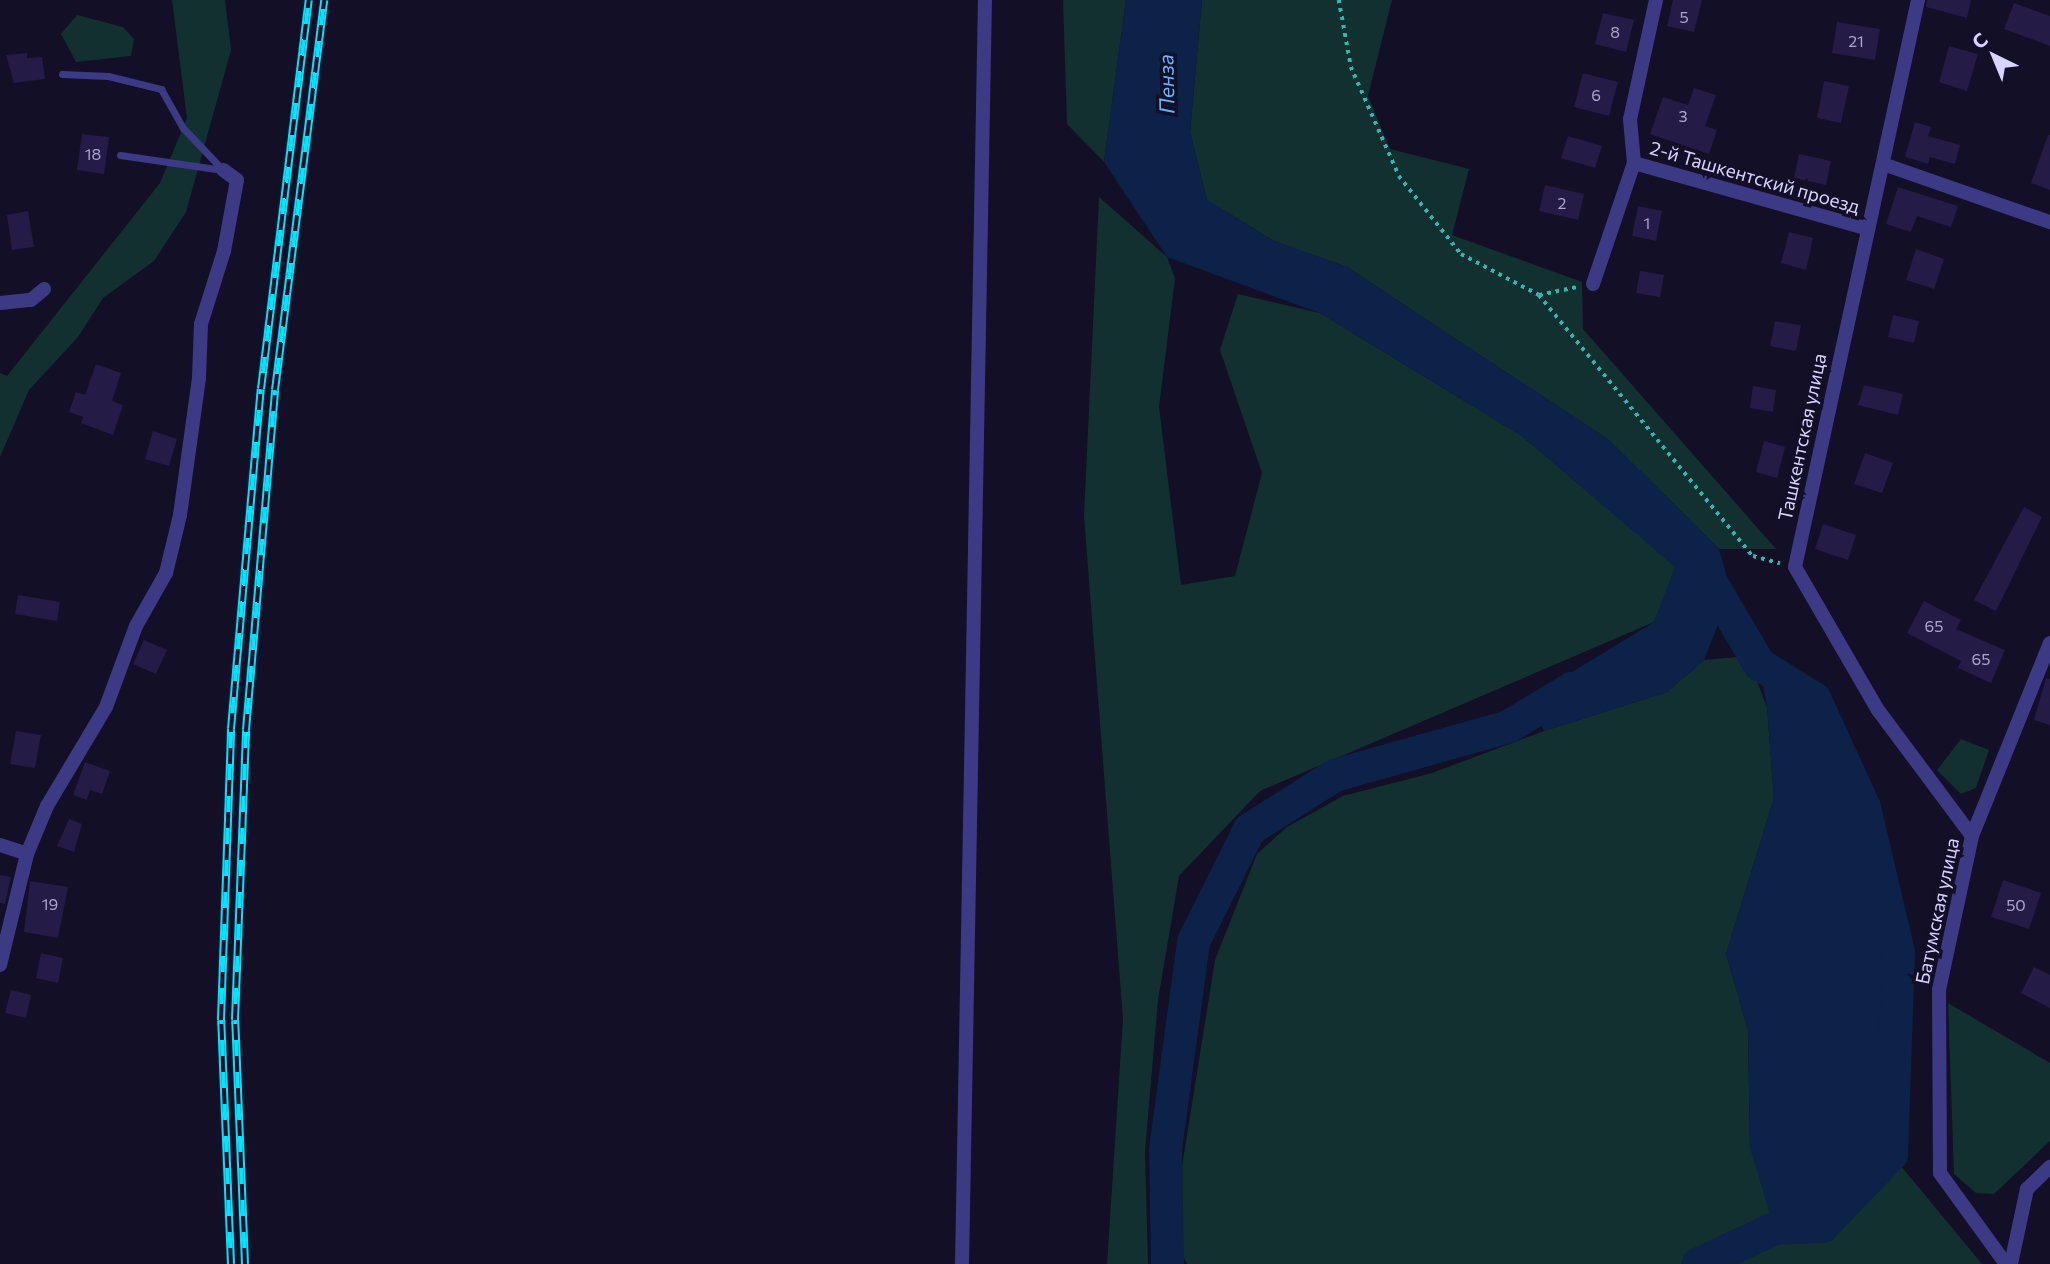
<!DOCTYPE html>
<meta charset="utf-8">
<style>
body{margin:0}
#map{position:relative;width:2050px;height:1264px;overflow:hidden;background:#130f26;font-family:Commissioner,sans-serif}
div>[style]{position:absolute}
.green>*{inset:0;background:#12302f}
.water>*{inset:0;background:#0c2248}
.river>*{height:33px;margin:-16.5px;padding:0 16.5px;transform-origin:16.5px;border-radius:16.5px;background:#0c2248}
.building>*{inset:0;background:#241b47}
.path>*{height:3.5px;margin-top:-1.75px;transform-origin:0;background:repeating-linear-gradient(90deg,#2fb8b0 0 3.5px,transparent 0 8.5px)}
.service>*{height:7px;margin:-3.5px;padding:0 3.5px;transform-origin:3.5px;border-radius:3.5px;background:#3d3a85}
.minor>*{height:14px;margin:-7px;padding:0 7px;transform-origin:7px;border-radius:7px;background:#3d3a85}
.rail>*{height:8px;margin-top:-4px;transform-origin:0;background:repeating-linear-gradient(90deg,#130f26 0 16px,#00e5ff 0 32px);box-sizing:border-box;border-block:2px solid #00e5ff}
span{translate:-50% -50%;white-space:nowrap;text-align:center;line-height:1.15;-webkit-text-stroke:7px #130f26;paint-order:stroke}
.number-label{font-size:16px;color:#aca6d1}
.number-label span{-webkit-text-stroke-width:0}
.street-label{font-size:19px;color:#d9d4ff}
.water-label{font-size:21px;color:#62b6ff;font-style:italic}
.north{position:absolute;left:1959px;top:21px;width:70px;height:70px;-webkit-text-stroke:5px #130f26;paint-order:stroke;rotate:317deg;font-size:19px;font-weight:700;line-height:28px;text-align:center;color:#d9d4ff}
.north::after{content:'';display:block;margin:auto;width:24px;height:32px;background:#d9d4ff;clip-path:polygon(50% 0,100% 100%,50% 72%,0 100%)}
</style>
<div id="map">
<div class="green">
<div style="clip-path:polygon(172px 0,225px 0,231px 50px,186px 212px,154px 261px,103px 298px,78px 337px,29px 390px,0 457px,0 373px,7px 376px,160px 183px,187px 118px)"></div>
<div style="clip-path:polygon(1063px 0,1126px 0,1104px 162px,1067px 124px)"></div>
<div style="clip-path:polygon(1202px 0,1392px 0,1368px 96px,1390px 149px,1469px 169px,1452px 235px,1582px 282px,1583px 329px,1776px 549px,1719px 549px,1609px 440px,1347px 267px,1274px 241px,1207px 200px,1190px 132px)"></div>
<div style="clip-path:polygon(77px 15px,123px 27px,134px 39px,131px 56px,76px 62px,61px 34px)"></div>
<div style="clip-path:polygon(1099px 197px,1167px 257px,1175px 278px,1159px 407px,1181px 585px,1235px 576px,1262px 473px,1220px 350px,1238px 294px,1320px 313px,1522px 436px,1676px 567px,1654px 622px,1260px 791px,1179px 876px,1158px 1000px,1145px 1151px,1148px 1264px,1107px 1264px,1123px 1019px,1084px 516px)"></div>
<div style="clip-path:polygon(1747px 656px,1767px 707px,1774px 798px,1726px 954px,1748px 1030px,1750px 1148px,1822px 1226px,1891px 1154px,1982px 1264px,1187px 1264px,1175px 1241px,1179px 1185px,1215px 960px,1257px 854px,1287px 827px,1343px 796px,1432px 773px,1544px 731px,1667px 692px,1704px 660px)"></div>
<div style="clip-path:polygon(1961px 739px,1989px 750px,1976px 788px,1961px 794px,1937px 770px)"></div>
<div style="clip-path:polygon(1948px 1003px,2050px 1063px,2050px 1141px,1994px 1194px,1976px 1193px,1954px 1174px)"></div>
</div>
<div class="water">
<div style="clip-path:polygon(1126px 0,1202px 0,1190px 132px,1207px 200px,1274px 241px,1347px 267px,1609px 440px,1719px 549px,1731px 592px,1704px 660px,1667px 692px,1544px 731px,1528px 699px,1654px 622px,1675px 567px,1522px 436px,1320px 313px,1167px 257px,1104px 162px)"></div>
<div style="clip-path:polygon(1759px 664px,1814px 698px,1864px 807px,1898px 952px,1891px 1154px,1822px 1226px,1774px 1228px,1750px 1148px,1748px 1030px,1726px 954px,1774px 798px,1767px 707px)"></div>
</div>
<div class="river">
<div style="left:1167px;top:1264px;width:115px;rotate:-91deg"></div>
<div style="left:1165px;top:1149px;width:210px;rotate:-82.3deg"></div>
<div style="left:1193px;top:941px;width:125px;rotate:-63.4deg"></div>
<div style="left:1249px;top:829px;width:101px;rotate:-32.4deg"></div>
<div style="left:1334px;top:775px;width:181px;rotate:-15.7deg"></div>
<div style="left:1508px;top:726px;width:74px;rotate:-31.1deg"></div>
<div style="left:1697px;top:1264px;width:85px;rotate:-25.1deg"></div>
<div style="left:1774px;top:1228px;width:48px;rotate:-2.4deg"></div>
<div style="left:1822px;top:1226px;width:100px;rotate:-46.2deg"></div>
<div style="left:1891px;top:1154px;width:202px;rotate:-88deg"></div>
<div style="left:1898px;top:952px;width:149px;rotate:-103.2deg"></div>
<div style="left:1864px;top:807px;width:120px;rotate:-114.6deg"></div>
<div style="left:1814px;top:698px;width:65px;rotate:-148.3deg"></div>
<div style="left:1759px;top:664px;width:110px;rotate:-120.5deg"></div>
</div>
<div class="building">
<div style="clip-path:polygon(1673px 0,1702px 0,1694px 32px,1667px 26px)"></div>
<div style="clip-path:polygon(1927px 0,1971px 0,1967px 18px,1926px 7px)"></div>
<div style="clip-path:polygon(2014px 3px,2050px 16px,2050px 46px,2004px 29px)"></div>
<div style="clip-path:polygon(1603px 13px,1634px 20px,1626px 52px,1595px 44px)"></div>
<div style="clip-path:polygon(1837px 22px,1880px 29px,1875px 60px,1832px 53px)"></div>
<div style="clip-path:polygon(1949px 46px,1978px 54px,1967px 91px,1939px 82px)"></div>
<div style="clip-path:polygon(27px 53px,27px 58px,42px 57px,45px 79px,14px 83px,6px 55px)"></div>
<div style="clip-path:polygon(1583px 73px,1618px 82px,1609px 116px,1574px 107px)"></div>
<div style="clip-path:polygon(1824px 81px,1849px 86px,1841px 123px,1817px 118px)"></div>
<div style="clip-path:polygon(1694px 88px,1716px 95px,1705px 126px,1717px 130px,1709px 154px,1650px 134px,1663px 97px,1688px 105px)"></div>
<div style="clip-path:polygon(1915px 122px,1931px 127px,1928px 136px,1960px 145px,1955px 164px,1930px 157px,1928px 164px,1905px 157px)"></div>
<div style="clip-path:polygon(82px 134px,109px 137px,104px 174px,77px 170px)"></div>
<div style="clip-path:polygon(2048px 135px,2050px 135px,2050px 190px,2031px 183px)"></div>
<div style="clip-path:polygon(1568px 136px,1602px 146px,1595px 168px,1561px 158px)"></div>
<div style="clip-path:polygon(1799px 154px,1831px 161px,1826px 185px,1794px 178px)"></div>
<div style="clip-path:polygon(1545px 185px,1584px 194px,1578px 220px,1539px 211px)"></div>
<div style="clip-path:polygon(1898px 187px,1958px 206px,1951px 227px,1917px 216px,1911px 232px,1886px 224px)"></div>
<div style="clip-path:polygon(1638px 206px,1662px 211px,1656px 241px,1632px 236px)"></div>
<div style="clip-path:polygon(28px 211px,34px 247px,12px 250px,7px 215px)"></div>
<div style="clip-path:polygon(1789px 232px,1813px 238px,1806px 270px,1781px 263px)"></div>
<div style="clip-path:polygon(1916px 249px,1944px 259px,1934px 289px,1906px 280px)"></div>
<div style="clip-path:polygon(1640px 271px,1664px 275px,1660px 297px,1636px 293px)"></div>
<div style="clip-path:polygon(1893px 315px,1919px 321px,1914px 343px,1888px 337px)"></div>
<div style="clip-path:polygon(1775px 321px,1801px 325px,1796px 351px,1770px 346px)"></div>
<div style="clip-path:polygon(96px 364px,121px 373px,112px 401px,123px 405px,113px 435px,81px 423px,83px 417px,69px 412px,76px 392px,85px 395px)"></div>
<div style="clip-path:polygon(1864px 385px,1903px 394px,1898px 415px,1858px 405px)"></div>
<div style="clip-path:polygon(1753px 386px,1776px 390px,1773px 412px,1750px 408px)"></div>
<div style="clip-path:polygon(153px 431px,177px 439px,169px 466px,145px 459px)"></div>
<div style="clip-path:polygon(1764px 441px,1785px 447px,1777px 478px,1756px 472px)"></div>
<div style="clip-path:polygon(1865px 453px,1893px 463px,1882px 493px,1854px 484px)"></div>
<div style="clip-path:polygon(2024px 507px,2042px 517px,1996px 611px,1974px 600px)"></div>
<div style="clip-path:polygon(1823px 524px,1856px 535px,1848px 560px,1815px 549px)"></div>
<div style="clip-path:polygon(18px 595px,60px 602px,57px 621px,15px 614px)"></div>
<div style="clip-path:polygon(1924px 601px,1961px 620px,1956px 629px,2005px 650px,1991px 683px,1958px 668px,1961px 661px,1907px 633px)"></div>
<div style="clip-path:polygon(144px 640px,167px 650px,156px 674px,133px 664px)"></div>
<div style="clip-path:polygon(2046px 678px,2050px 679px,2050px 725px,2034px 720px)"></div>
<div style="clip-path:polygon(16px 731px,41px 735px,35px 768px,10px 764px)"></div>
<div style="clip-path:polygon(85px 762px,110px 771px,102px 794px,90px 790px,87px 800px,73px 795px)"></div>
<div style="clip-path:polygon(69px 819px,82px 824px,74px 852px,57px 846px)"></div>
<div style="clip-path:polygon(0 875px,11px 877px,5px 904px,0 903px)"></div>
<div style="clip-path:polygon(2003px 880px,2041px 893px,2029px 929px,1991px 917px)"></div>
<div style="clip-path:polygon(30px 881px,68px 887px,58px 938px,24px 932px)"></div>
<div style="clip-path:polygon(41px 953px,63px 958px,58px 983px,36px 978px)"></div>
<div style="clip-path:polygon(2034px 967px,2050px 975px,2050px 1008px,2021px 993px)"></div>
<div style="clip-path:polygon(11px 990px,31px 995px,26px 1018px,5px 1013px)"></div>
</div>
<div class="path">
<div style="left:1339px;top:0;width:68px;rotate:79.8deg"></div>
<div style="left:1351px;top:67px;width:119px;rotate:66.2deg"></div>
<div style="left:1399px;top:176px;width:100px;rotate:51.5deg"></div>
<div style="left:1461px;top:254px;width:88px;rotate:27.7deg"></div>
<div style="left:1539px;top:295px;width:338px;rotate:50.7deg"></div>
<div style="left:1753px;top:556px;width:28px;rotate:15deg"></div>
<div style="left:1539px;top:295px;width:40px;rotate:-12deg"></div>
</div>
<div class="service">
<div style="left:62px;top:74px;width:46px;rotate:2.5deg"></div>
<div style="left:108px;top:76px;width:55px;rotate:13.8deg"></div>
<div style="left:161px;top:89px;width:45px;rotate:60.6deg"></div>
<div style="left:183px;top:128px;width:58px;rotate:46.4deg"></div>
<div style="left:120px;top:155px;width:104px;rotate:8.3deg"></div>
</div>
<div class="minor">
<div style="left:1656px;top:0;width:122px;rotate:102.3deg"></div>
<div style="left:1630px;top:119px;width:44px;rotate:84.8deg"></div>
<div style="left:1634px;top:163px;width:240px;rotate:15.7deg"></div>
<div style="left:1918px;top:0;width:580px;rotate:102.24deg"></div>
<div style="left:1795px;top:567px;width:165px;rotate:59.9deg"></div>
<div style="left:1878px;top:710px;width:157px;rotate:53.3deg"></div>
<div style="left:1883px;top:164px;width:177px;rotate:19.2deg"></div>
<div style="left:1593px;top:284px;width:128px;rotate:-71.3deg"></div>
<div style="left:0;top:303px;width:31px;rotate:-6deg"></div>
<div style="left:31px;top:300px;width:17px;rotate:-40deg"></div>
<div style="left:0;top:845px;width:28px;rotate:18deg"></div>
<div style="left:0;top:965px;width:114px;rotate:-76.3deg"></div>
<div style="left:27px;top:854px;width:52px;rotate:-67.4deg"></div>
<div style="left:47px;top:806px;width:115px;rotate:-59.2deg"></div>
<div style="left:106px;top:707px;width:86px;rotate:-69.7deg"></div>
<div style="left:136px;top:626px;width:61px;rotate:-60.5deg"></div>
<div style="left:166px;top:573px;width:60px;rotate:-76.4deg"></div>
<div style="left:180px;top:515px;width:138px;rotate:-82.1deg"></div>
<div style="left:199px;top:378px;width:54px;rotate:-87.9deg"></div>
<div style="left:201px;top:324px;width:77px;rotate:-72.5deg"></div>
<div style="left:224px;top:251px;width:72px;rotate:-79.6deg"></div>
<div style="left:237px;top:180px;width:17px;rotate:-144deg"></div>
<div style="left:962px;top:1264px;width:1264px;rotate:-88.96deg"></div>
<div style="left:2006px;top:1264px;width:112px;rotate:-126deg"></div>
<div style="left:1940px;top:1173px;width:183px;rotate:-90.3deg"></div>
<div style="left:1939px;top:990px;width:157px;rotate:-77.9deg"></div>
<div style="left:1972px;top:836px;width:208px;rotate:-68deg"></div>
<div style="left:2011px;top:1264px;width:77px;rotate:-78deg"></div>
<div style="left:2027px;top:1189px;width:32px;rotate:-44deg"></div>
</div>
<div class="rail">
<div style="left:231px;top:1264px;width:244px;rotate:-92.3deg"></div>
<div style="left:221px;top:1020px;width:291px;rotate:-88deg"></div>
<div style="left:231px;top:729px;width:341px;rotate:-85deg"></div>
<div style="left:261px;top:389px;width:392px;rotate:-83deg"></div>
<div style="left:245px;top:1264px;width:244px;rotate:-92.3deg"></div>
<div style="left:235px;top:1020px;width:290px;rotate:-87.8deg"></div>
<div style="left:246px;top:730px;width:341px;rotate:-85.1deg"></div>
<div style="left:275px;top:390px;width:393px;rotate:-82.8deg"></div>
</div>
<div class="number-label">
<span style="left:1684px;top:17px">5</span>
<span style="left:1615px;top:32px">8</span>
<span style="left:1856px;top:41px">21</span>
<span style="left:1596px;top:95px">6</span>
<span style="left:1683px;top:116px">3</span>
<span style="left:93px;top:154px">18</span>
<span style="left:1562px;top:203px">2</span>
<span style="left:1647px;top:223px">1</span>
<span style="left:1934px;top:626px">65</span>
<span style="left:1981px;top:659px">65</span>
<span style="left:50px;top:904px">19</span>
<span style="left:2016px;top:905px">50</span>
</div>
<div class="street-label">
<span style="left:1755px;top:177px;rotate:16deg">2-й Ташкентский проезд</span>
<span style="left:1802px;top:437px;rotate:-78deg">Ташкентская улица</span>
<span style="left:1937px;top:911px;rotate:-78deg">Батумская улица</span>
</div>
<div class="water-label">
<span style="left:1166px;top:84px;rotate:-91deg">Пенза</span>
</div>
<div class="north">С</div>
</div>
